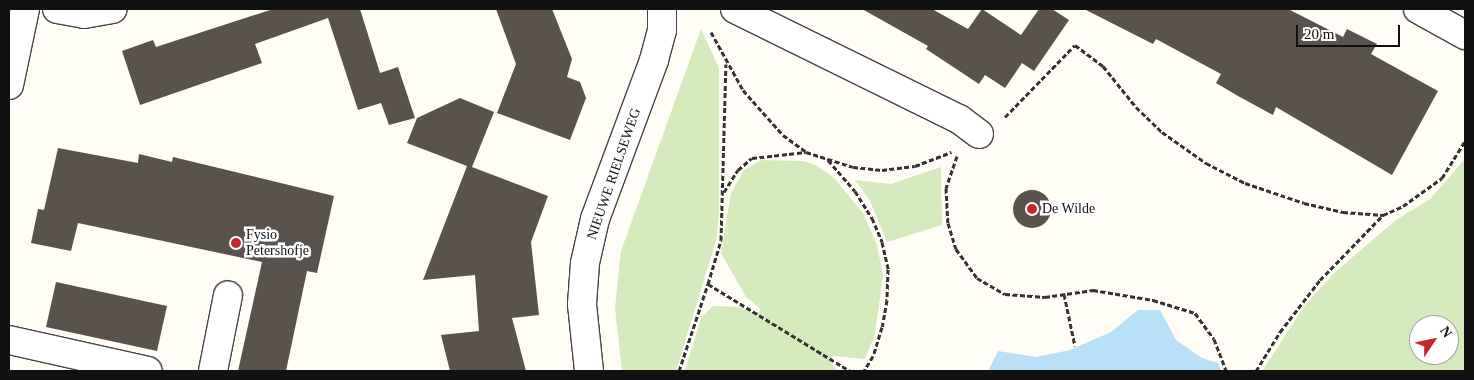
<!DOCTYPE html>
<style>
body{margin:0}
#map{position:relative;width:1474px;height:380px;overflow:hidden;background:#fffdf5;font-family:"Times New Roman",serif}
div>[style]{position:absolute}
.green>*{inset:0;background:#d5ebbd}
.water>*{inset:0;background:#b9e0f7}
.building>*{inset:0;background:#5a524d}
.round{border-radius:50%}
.path>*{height:3px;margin-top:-1.5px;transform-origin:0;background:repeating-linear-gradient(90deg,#333 0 5px,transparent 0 7.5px)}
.roads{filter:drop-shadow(1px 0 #444) drop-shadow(-1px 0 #444) drop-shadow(0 1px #444) drop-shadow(0 -1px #444)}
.minor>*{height:28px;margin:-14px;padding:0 14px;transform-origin:14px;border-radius:14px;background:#fff}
.dots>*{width:14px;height:14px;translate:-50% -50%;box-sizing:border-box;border:2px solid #fff;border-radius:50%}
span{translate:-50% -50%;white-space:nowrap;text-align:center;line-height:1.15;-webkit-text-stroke:5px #fff;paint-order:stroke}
.street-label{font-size:14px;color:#111}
.poi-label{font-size:14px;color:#111}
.left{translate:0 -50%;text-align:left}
.frame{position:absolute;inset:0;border:10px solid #111;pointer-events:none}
.north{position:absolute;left:1409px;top:315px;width:50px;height:50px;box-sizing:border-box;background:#fff;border:1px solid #a0a0a0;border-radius:50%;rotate:56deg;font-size:14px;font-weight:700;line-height:20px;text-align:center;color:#111}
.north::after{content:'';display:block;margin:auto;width:18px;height:22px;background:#c4262e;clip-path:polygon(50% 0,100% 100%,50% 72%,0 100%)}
.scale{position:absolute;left:1296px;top:25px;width:104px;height:22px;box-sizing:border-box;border:2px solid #111;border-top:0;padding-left:6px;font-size:15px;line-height:18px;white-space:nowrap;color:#111;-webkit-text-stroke:4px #fff;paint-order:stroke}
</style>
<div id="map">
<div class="green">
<div style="clip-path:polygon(701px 29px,719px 68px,719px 215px,716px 241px,676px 371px,622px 371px,615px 308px,621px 251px)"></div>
<div style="clip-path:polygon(evenodd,1465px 159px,1465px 371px,1262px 371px,1305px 305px,1335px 272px,1396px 220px,1430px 199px,1465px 159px,1419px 325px,1449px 325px,1449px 355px,1419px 355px,1419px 325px)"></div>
<div style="clip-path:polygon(762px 160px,803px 161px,816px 165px,834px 178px,863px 213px,877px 245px,883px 275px,875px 334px,865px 359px,833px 356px,830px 362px,838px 371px,685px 371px,701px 318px,713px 306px,740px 307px,756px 315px,761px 309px,746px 297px,721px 253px,731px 193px,744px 170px)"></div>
<div style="clip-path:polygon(941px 167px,942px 225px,887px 242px,870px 201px,855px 180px,891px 184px)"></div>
</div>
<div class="water">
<div style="clip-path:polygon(1138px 310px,1160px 310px,1176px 340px,1202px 358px,1218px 363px,1221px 371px,988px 371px,998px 351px,1036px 357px,1070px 350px,1111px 332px)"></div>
</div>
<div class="building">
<div style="clip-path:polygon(273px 9px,360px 9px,380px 73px,398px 67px,415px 118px,389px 125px,381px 103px,358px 110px,328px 18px,255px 44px,262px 63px,140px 105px,122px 51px,153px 40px,156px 47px)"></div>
<div style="clip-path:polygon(496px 9px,552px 9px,572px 59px,567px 77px,580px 82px,586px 98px,570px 140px,497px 113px,516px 64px)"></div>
<div style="clip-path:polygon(862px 9px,932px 9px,968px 29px,982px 9px,1021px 35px,1039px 9px,1052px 9px,1069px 20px,1034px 71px,1022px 63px,1005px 88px,985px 75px,979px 84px,926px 49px,928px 46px)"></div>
<div style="clip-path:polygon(1084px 9px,1288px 9px,1343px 37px,1347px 29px,1377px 44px,1371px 54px,1438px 91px,1392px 175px,1276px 107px,1273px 115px,1238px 96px,1216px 83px,1221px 74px,1156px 39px,1153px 44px)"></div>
<div style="clip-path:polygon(460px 98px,494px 112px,472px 167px,548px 196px,531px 242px,539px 315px,512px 318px,526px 371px,450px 371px,441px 335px,479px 331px,475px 275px,423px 280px,467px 166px,407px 143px,417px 118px)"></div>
<div style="clip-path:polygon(58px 148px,138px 163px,139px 154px,172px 162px,173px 157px,334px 196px,317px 273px,307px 271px,286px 371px,238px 371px,262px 262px,78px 223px,71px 251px,31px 243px,38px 209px,44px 210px)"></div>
<div class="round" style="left:1013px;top:190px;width:38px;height:38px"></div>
<div style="clip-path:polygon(56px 282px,167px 306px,157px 351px,46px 327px)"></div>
</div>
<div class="path">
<div style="left:711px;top:32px;width:66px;rotate:61.1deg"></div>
<div style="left:743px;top:90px;width:60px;rotate:48.4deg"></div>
<div style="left:783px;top:135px;width:29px;rotate:36deg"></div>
<div style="left:806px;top:152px;width:49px;rotate:17.7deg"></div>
<div style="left:853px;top:167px;width:29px;rotate:6deg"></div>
<div style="left:882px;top:170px;width:33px;rotate:-7deg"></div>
<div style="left:915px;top:166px;width:39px;rotate:-21deg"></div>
<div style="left:1005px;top:117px;width:100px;rotate:-45.8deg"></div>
<div style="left:1075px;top:45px;width:35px;rotate:37deg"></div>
<div style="left:1103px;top:66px;width:53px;rotate:51.2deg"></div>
<div style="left:1136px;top:107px;width:36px;rotate:44deg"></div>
<div style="left:1162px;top:132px;width:54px;rotate:35.2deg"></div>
<div style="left:1206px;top:163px;width:44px;rotate:27.1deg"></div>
<div style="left:1245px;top:183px;width:62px;rotate:18.7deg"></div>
<div style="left:1304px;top:203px;width:40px;rotate:13deg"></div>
<div style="left:1343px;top:212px;width:40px;rotate:4.3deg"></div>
<div style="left:957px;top:156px;width:34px;rotate:109deg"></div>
<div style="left:946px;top:188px;width:35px;rotate:87deg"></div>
<div style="left:948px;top:223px;width:27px;rotate:73deg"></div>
<div style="left:956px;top:249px;width:36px;rotate:54deg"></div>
<div style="left:977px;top:278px;width:32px;rotate:30deg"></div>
<div style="left:1005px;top:294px;width:40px;rotate:4.3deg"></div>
<div style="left:1045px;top:297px;width:49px;rotate:-8.3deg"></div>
<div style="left:1093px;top:290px;width:61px;rotate:9.5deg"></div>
<div style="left:1153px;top:300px;width:44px;rotate:17.2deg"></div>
<div style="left:1195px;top:313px;width:32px;rotate:54deg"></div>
<div style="left:1214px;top:339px;width:34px;rotate:69deg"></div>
<div style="left:828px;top:160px;width:41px;rotate:48.9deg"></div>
<div style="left:855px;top:191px;width:32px;rotate:58deg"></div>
<div style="left:872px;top:218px;width:26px;rotate:67deg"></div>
<div style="left:882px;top:242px;width:28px;rotate:77deg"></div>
<div style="left:888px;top:269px;width:31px;rotate:92deg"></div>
<div style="left:887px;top:300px;width:27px;rotate:100deg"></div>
<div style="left:882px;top:327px;width:30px;rotate:107deg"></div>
<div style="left:873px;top:356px;width:17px;rotate:121deg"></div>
<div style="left:724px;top:192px;width:26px;rotate:-58deg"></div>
<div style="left:738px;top:170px;width:18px;rotate:-41deg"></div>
<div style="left:752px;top:158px;width:54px;rotate:-6.3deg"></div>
<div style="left:708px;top:284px;width:46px;rotate:-73.5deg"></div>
<div style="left:721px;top:240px;width:176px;rotate:-88.4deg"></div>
<div style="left:1064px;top:294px;width:53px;rotate:78.1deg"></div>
<div style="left:679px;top:371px;width:92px;rotate:-71.6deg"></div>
<div style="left:708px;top:284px;width:167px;rotate:31.5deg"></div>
<div style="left:1256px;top:371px;width:46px;rotate:-58.4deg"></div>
<div style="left:1280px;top:332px;width:66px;rotate:-52.4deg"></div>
<div style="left:1320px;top:280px;width:91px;rotate:-45.9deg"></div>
<div style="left:1383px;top:215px;width:22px;rotate:-24deg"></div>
<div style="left:1403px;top:206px;width:48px;rotate:-35.7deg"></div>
<div style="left:1442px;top:178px;width:44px;rotate:-58.1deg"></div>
</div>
<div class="roads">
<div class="minor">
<div style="left:57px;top:9px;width:27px;rotate:10deg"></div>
<div style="left:84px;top:14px;width:29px;rotate:-10deg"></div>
<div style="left:735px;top:9px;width:250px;rotate:26.2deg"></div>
<div style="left:959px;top:119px;width:25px;rotate:37deg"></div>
<div style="left:1418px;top:9px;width:54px;rotate:29deg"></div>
<div style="left:9px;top:85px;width:78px;rotate:-78.1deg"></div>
<div style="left:9px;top:340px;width:142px;rotate:12.6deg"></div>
<div style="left:213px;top:371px;width:77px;rotate:-78.8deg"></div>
<div style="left:589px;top:371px;width:67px;rotate:-96deg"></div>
<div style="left:582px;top:304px;width:41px;rotate:-85.8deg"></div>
<div style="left:585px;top:263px;width:45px;rotate:-77.2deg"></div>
<div style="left:595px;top:219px;width:170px;rotate:-69.6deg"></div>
<div style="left:654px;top:60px;width:31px;rotate:-75deg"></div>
<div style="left:662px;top:30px;width:21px;rotate:-90deg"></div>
</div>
</div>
<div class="dots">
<div style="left:1032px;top:209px;background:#c4262e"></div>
<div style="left:236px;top:243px;background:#c4262e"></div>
</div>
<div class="street-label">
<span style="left:614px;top:174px;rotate:-71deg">NIEUWE RIELSEWEG</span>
</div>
<div class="poi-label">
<span class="left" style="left:1042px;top:209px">De Wilde</span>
<span class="left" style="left:246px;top:243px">Fysio<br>Petershofje</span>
</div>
<div class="frame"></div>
<div class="north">N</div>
<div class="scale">20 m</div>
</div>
